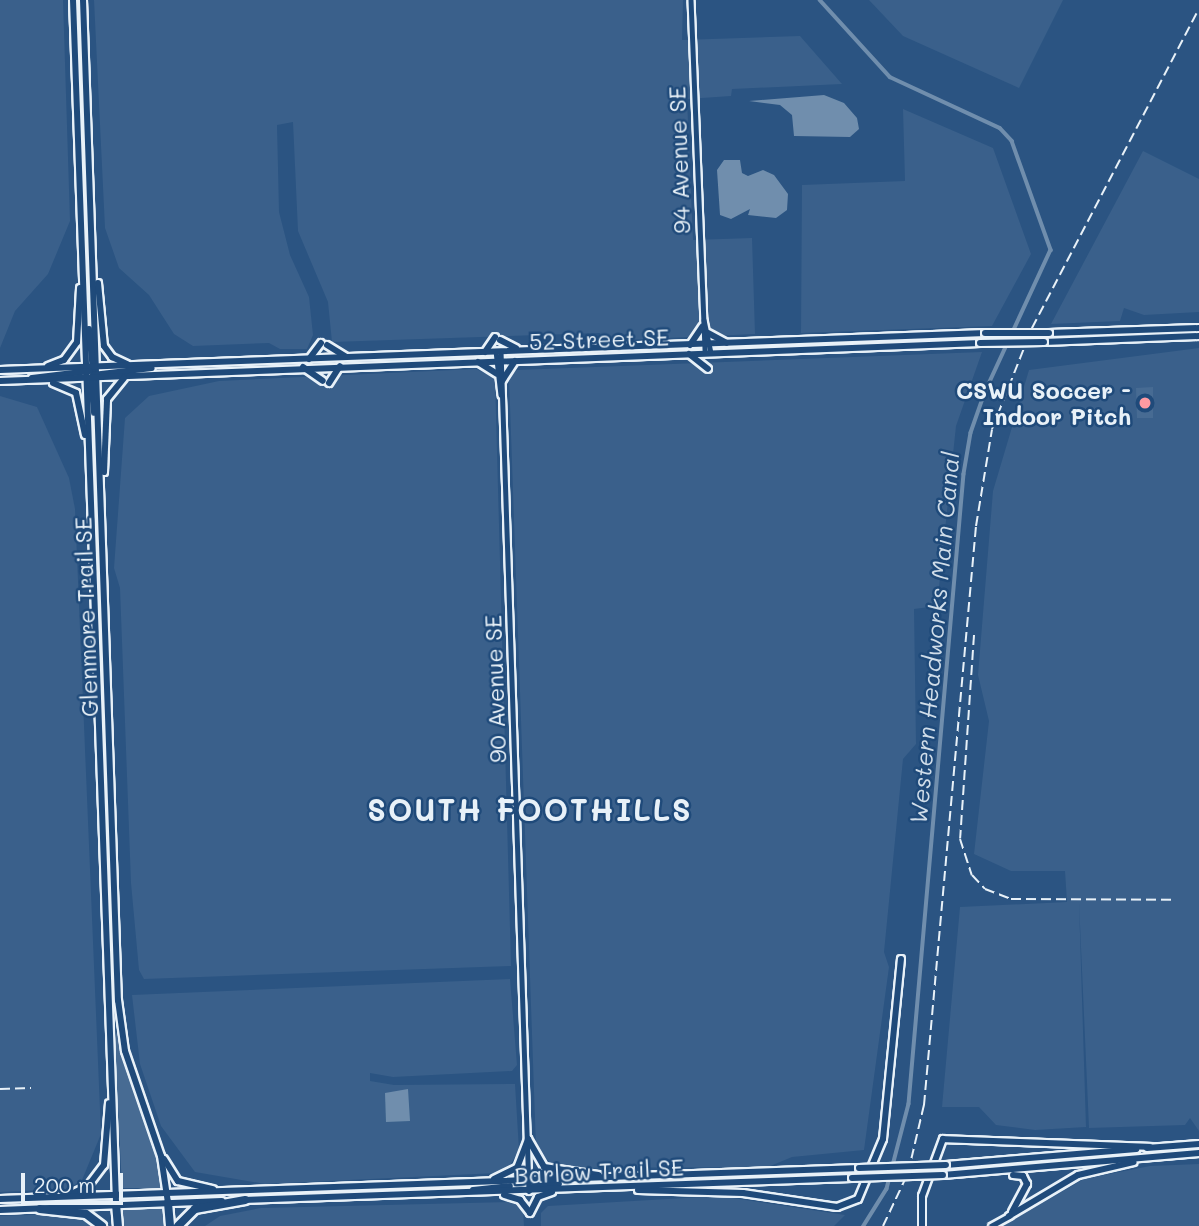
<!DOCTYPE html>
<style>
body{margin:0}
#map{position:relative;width:1199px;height:1226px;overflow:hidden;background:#2b5482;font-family:Mali,sans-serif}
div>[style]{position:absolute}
.built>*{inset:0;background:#3a608b}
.green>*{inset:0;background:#476b93}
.water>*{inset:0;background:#708ead}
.canal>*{height:3.5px;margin:-1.75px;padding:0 1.75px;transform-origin:1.75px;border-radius:1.75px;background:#708ead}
.roads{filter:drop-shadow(2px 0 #e8f1f8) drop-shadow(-2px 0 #e8f1f8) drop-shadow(0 2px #e8f1f8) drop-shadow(0 -2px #e8f1f8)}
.minor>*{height:4.5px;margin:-2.25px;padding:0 2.25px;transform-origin:2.25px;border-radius:2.25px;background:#1f4a7a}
.major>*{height:6px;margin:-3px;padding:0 3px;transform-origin:3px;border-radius:3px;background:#1f4a7a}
.highway>*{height:8px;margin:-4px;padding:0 4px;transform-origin:4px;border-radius:4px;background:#1f4a7a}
.rail>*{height:2px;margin-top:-1px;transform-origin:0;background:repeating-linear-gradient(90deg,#e8f1f8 0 10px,transparent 0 15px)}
.bridges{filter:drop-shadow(2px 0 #e8f1f8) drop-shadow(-2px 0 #e8f1f8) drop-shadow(0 2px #e8f1f8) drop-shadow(0 -2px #e8f1f8)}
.major-bridge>*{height:6px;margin:-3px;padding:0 3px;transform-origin:3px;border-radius:3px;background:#1f4a7a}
.dots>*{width:19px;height:19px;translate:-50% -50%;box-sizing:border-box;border:4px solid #1f4a7a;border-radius:50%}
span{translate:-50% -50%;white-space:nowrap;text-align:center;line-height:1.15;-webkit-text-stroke:5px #1f4a7a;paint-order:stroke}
.street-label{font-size:23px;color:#e8f1f8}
.poi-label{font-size:23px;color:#e8f1f8;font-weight:700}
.right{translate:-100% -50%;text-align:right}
.water-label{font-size:24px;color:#d0dde9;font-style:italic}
.district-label{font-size:30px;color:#e8f1f8;font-weight:700;letter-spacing:2px}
.scale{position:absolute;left:21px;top:1173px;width:102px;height:32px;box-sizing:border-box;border:4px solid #e8f1f8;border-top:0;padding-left:9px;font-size:21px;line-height:24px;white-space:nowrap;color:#e8f1f8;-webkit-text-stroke:5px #1f4a7a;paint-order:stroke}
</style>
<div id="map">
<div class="built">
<div style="clip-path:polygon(0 0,63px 0,70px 221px,48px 274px,15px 311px,0 348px)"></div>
<div style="clip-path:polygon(94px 0,683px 0,682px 40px,800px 36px,842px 84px,732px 89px,731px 96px,687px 99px,693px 240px,752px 238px,755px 334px,601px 341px,600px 333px,332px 342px,328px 302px,298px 231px,293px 122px,277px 125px,279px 212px,290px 255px,309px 297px,313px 335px,307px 349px,280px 349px,269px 343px,193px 346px,174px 334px,149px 295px,119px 268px,105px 228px)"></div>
<div style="clip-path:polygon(869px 0,1063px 0,1019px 88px,903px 36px)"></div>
<div style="clip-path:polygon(903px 109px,993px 148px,1031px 254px,992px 326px,801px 333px,802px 185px,905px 181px)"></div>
<div style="clip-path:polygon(1143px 151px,1199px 179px,1199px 312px,1144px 315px,1124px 308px,1120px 321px,1051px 324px)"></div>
<div style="clip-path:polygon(1199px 348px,1199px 1131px,1190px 1118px,1185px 1125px,1089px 1128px,1079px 902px,1086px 1127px,1035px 1130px,996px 1125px,979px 1107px,942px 1107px,960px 907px,1067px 902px,1065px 871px,1011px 871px,974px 854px,989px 721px,978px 675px,993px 491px,1029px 370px)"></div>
<div style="clip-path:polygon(982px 352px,956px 426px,937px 606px,914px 609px,916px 744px,903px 759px,884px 952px,889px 967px,864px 1150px,792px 1157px,768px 1167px,555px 1168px,536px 1148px,509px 377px,517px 370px)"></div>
<div style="clip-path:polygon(476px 369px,495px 378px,511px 966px,144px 979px,139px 970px,131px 883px,120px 588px,114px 568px,125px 418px,149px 396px,219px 381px)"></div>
<div style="clip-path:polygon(0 396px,37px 407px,69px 478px,75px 509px,101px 1134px,82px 1180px,68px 1189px,0 1192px)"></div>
<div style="clip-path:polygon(510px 979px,517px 1065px,512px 1071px,393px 1077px,370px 1073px,370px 1081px,394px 1085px,515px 1084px,519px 1150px,509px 1167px,497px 1173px,265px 1184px,195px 1172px,161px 1126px,140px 1064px,132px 995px)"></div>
<div style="clip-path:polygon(1199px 1164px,1199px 1226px,1002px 1226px,1084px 1179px,1150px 1166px)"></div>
<div style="clip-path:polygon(719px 1196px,845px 1215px,834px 1226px,541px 1226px,541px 1213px,548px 1206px)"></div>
<div style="clip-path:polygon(512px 1202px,523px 1210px,524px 1226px,205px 1226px,220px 1216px,261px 1208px)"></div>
<div style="clip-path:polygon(61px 1214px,88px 1221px,90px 1226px,0 1226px,0 1216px)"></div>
</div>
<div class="green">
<div style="clip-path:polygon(1153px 387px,1153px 418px,1137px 418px,1136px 388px)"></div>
<div style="clip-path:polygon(114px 1026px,155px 1149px,162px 1188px,122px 1188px)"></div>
<div style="clip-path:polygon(162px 1208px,164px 1226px,121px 1226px,121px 1210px)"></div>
</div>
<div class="water">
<div style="clip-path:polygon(824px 95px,844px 103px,857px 118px,859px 129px,850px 137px,794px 136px,792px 115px,780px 105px,749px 101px)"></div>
<div style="clip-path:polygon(724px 160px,740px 160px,742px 173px,748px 176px,763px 170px,774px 175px,788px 194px,787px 210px,776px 218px,748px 215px,750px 209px,731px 219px,720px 215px,717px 170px)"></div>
<div style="clip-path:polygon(408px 1089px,410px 1121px,386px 1122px,385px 1093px)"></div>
</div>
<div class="canal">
<div style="left:820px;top:0;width:104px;rotate:47.7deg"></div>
<div style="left:890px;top:77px;width:121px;rotate:24.9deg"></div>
<div style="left:1000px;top:128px;width:18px;rotate:47deg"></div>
<div style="left:1012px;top:141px;width:116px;rotate:70.3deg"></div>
<div style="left:1051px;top:250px;width:157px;rotate:114.8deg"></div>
<div style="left:985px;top:393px;width:42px;rotate:109.3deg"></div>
<div style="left:971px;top:433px;width:42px;rotate:99.7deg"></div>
<div style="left:964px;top:474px;width:632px;rotate:94.99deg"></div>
<div style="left:909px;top:1104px;width:88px;rotate:104.5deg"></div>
<div style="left:887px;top:1189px;width:44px;rotate:121.9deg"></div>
</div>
<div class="roads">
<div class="minor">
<div style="left:691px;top:0;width:353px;rotate:87.7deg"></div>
<div style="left:704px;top:320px;width:33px;rotate:78deg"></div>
<div style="left:496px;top:351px;width:44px;rotate:83.5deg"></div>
<div style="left:501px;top:351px;width:839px;rotate:88.09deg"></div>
<div style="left:991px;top:1226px;width:21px;rotate:-29deg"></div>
</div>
<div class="major">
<div style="left:73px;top:0;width:1205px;rotate:87.95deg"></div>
<div style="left:83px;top:0;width:1001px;rotate:88deg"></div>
<div style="left:118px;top:1000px;width:51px;rotate:82.2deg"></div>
<div style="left:125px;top:1051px;width:111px;rotate:71.1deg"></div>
<div style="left:161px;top:1156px;width:48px;rotate:81.5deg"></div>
<div style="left:98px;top:283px;width:63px;rotate:84.6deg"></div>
<div style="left:104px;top:346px;width:14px;rotate:54deg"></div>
<div style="left:112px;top:357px;width:17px;rotate:25deg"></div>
<div style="left:89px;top:329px;width:42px;rotate:84.6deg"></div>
<div style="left:708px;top:333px;width:21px;rotate:28deg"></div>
<div style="left:1049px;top:333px;width:150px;rotate:-1.9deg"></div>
<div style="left:500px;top:340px;width:18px;rotate:27deg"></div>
<div style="left:1044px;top:342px;width:155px;rotate:-2.2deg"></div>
<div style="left:327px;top:345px;width:22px;rotate:32deg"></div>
<div style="left:690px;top:345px;width:22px;rotate:-56deg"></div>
<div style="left:485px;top:352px;width:18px;rotate:-56deg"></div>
<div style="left:689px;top:354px;width:24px;rotate:38deg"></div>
<div style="left:309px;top:359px;width:20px;rotate:-53deg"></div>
<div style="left:478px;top:362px;width:22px;rotate:32deg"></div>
<div style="left:48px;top:366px;width:17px;rotate:-21deg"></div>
<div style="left:64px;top:360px;width:22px;rotate:-54deg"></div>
<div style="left:77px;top:342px;width:54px;rotate:-86.8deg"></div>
<div style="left:303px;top:367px;width:24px;rotate:35deg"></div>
<div style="left:0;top:370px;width:986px;rotate:-2.15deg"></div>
<div style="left:93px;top:375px;width:59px;rotate:-6.8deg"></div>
<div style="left:32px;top:378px;width:58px;rotate:-6.9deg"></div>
<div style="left:91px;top:378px;width:35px;rotate:85deg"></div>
<div style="left:0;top:381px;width:981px;rotate:-2.22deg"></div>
<div style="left:502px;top:381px;width:24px;rotate:-57deg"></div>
<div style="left:53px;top:383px;width:25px;rotate:23deg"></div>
<div style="left:76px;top:393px;width:43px;rotate:77.9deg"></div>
<div style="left:329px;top:383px;width:20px;rotate:-57deg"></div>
<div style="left:104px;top:472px;width:73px;rotate:-87.6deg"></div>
<div style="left:107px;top:399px;width:27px;rotate:-51deg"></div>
<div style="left:528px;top:1139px;width:32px;rotate:60deg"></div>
<div style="left:544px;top:1167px;width:55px;rotate:8.4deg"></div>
<div style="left:1147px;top:1148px;width:52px;rotate:-4.4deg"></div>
<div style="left:164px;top:1159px;width:26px;rotate:58deg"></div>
<div style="left:178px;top:1181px;width:36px;rotate:13deg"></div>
<div style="left:946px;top:1165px;width:191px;rotate:-4.8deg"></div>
<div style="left:943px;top:1175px;width:257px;rotate:-4.9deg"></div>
<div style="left:494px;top:1179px;width:25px;rotate:-26deg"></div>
<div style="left:517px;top:1168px;width:31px;rotate:-69deg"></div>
<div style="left:473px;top:1190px;width:37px;rotate:-6deg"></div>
<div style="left:638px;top:1190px;width:105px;rotate:1.6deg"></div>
<div style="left:743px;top:1193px;width:95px;rotate:8.5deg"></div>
<div style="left:837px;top:1207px;width:22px;rotate:-21deg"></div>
<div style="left:858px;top:1199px;width:65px;rotate:-67.4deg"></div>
<div style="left:883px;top:1139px;width:181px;rotate:-84.3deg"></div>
<div style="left:529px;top:1191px;width:7px;rotate:-45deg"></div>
<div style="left:534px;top:1186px;width:25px;rotate:-5deg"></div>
<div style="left:71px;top:1194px;width:19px;rotate:-25deg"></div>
<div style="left:88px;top:1186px;width:26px;rotate:-53deg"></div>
<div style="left:104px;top:1165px;width:62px;rotate:-85.4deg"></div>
<div style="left:504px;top:1195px;width:17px;rotate:17deg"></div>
<div style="left:520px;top:1200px;width:16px;rotate:52deg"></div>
<div style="left:0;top:1199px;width:860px;rotate:-2.07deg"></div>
<div style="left:243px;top:1200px;width:609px;rotate:-2.07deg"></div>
<div style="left:0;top:1210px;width:222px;rotate:-2.3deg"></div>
<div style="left:1012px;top:1212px;width:32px;rotate:-62deg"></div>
<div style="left:1027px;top:1184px;width:9px;rotate:-117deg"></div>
<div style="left:1023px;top:1176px;width:10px;rotate:-174deg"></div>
<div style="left:530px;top:1213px;width:18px;rotate:-63deg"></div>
<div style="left:538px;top:1197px;width:15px;rotate:-20deg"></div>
<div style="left:1009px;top:1216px;width:80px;rotate:-30.7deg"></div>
<div style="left:1078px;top:1175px;width:57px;rotate:-13.1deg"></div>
<div style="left:922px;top:1226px;width:30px;rotate:-90deg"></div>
<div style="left:922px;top:1196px;width:61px;rotate:-69.8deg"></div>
<div style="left:943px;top:1139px;width:207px;rotate:2.2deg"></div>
</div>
<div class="highway">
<div style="left:168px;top:1203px;width:23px;rotate:85deg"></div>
<div style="left:116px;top:1204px;width:22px;rotate:85deg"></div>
<div style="left:40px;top:1209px;width:46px;rotate:6.2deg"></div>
<div style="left:86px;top:1214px;width:20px;rotate:37deg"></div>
<div style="left:178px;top:1226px;width:24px;rotate:-45deg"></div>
<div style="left:195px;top:1209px;width:51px;rotate:-10.2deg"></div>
</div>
</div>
<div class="rail">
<div style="left:974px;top:635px;width:204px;rotate:93.9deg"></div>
<div style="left:960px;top:839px;width:38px;rotate:72deg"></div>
<div style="left:972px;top:875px;width:19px;rotate:47deg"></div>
<div style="left:985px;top:889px;width:28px;rotate:21deg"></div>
<div style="left:1011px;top:899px;width:164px;rotate:0.3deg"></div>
<div style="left:0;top:1089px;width:31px;rotate:-2deg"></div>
<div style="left:883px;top:1226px;width:59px;rotate:-64.7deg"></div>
<div style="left:908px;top:1173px;width:70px;rotate:-76.8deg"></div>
<div style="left:924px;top:1105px;width:581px;rotate:-84.87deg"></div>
<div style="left:976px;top:526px;width:98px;rotate:-80.6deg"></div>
<div style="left:992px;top:429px;width:109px;rotate:-68.4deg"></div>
<div style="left:1032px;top:328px;width:360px;rotate:-62.4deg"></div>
</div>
<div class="bridges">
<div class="major-bridge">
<div style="left:985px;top:333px;width:64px"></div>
<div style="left:980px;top:343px;width:64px;rotate:-0.9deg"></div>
<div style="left:859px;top:1168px;width:87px;rotate:-2deg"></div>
<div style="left:852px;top:1178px;width:91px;rotate:-1.9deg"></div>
</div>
</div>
<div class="dots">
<div style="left:1145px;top:403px;background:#ff9aa2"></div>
</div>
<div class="street-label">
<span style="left:679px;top:160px;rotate:-92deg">94 Avenue SE</span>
<span style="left:599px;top:339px;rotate:-2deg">52 Street SE</span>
<span style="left:86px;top:617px;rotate:-92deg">Glenmore Trail SE</span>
<span style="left:495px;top:689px;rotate:-92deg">90 Avenue SE</span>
<span style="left:599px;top:1171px;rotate:-3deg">Barlow Trail SE</span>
</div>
<div class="poi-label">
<span class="right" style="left:1131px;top:403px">CSWU Soccer -<br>Indoor Pitch</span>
</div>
<div class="water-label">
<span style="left:934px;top:638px;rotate:-85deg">Western Headworks Main Canal</span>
</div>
<div class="district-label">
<span style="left:530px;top:809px">SOUTH FOOTHILLS</span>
</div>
<div class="scale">200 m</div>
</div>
